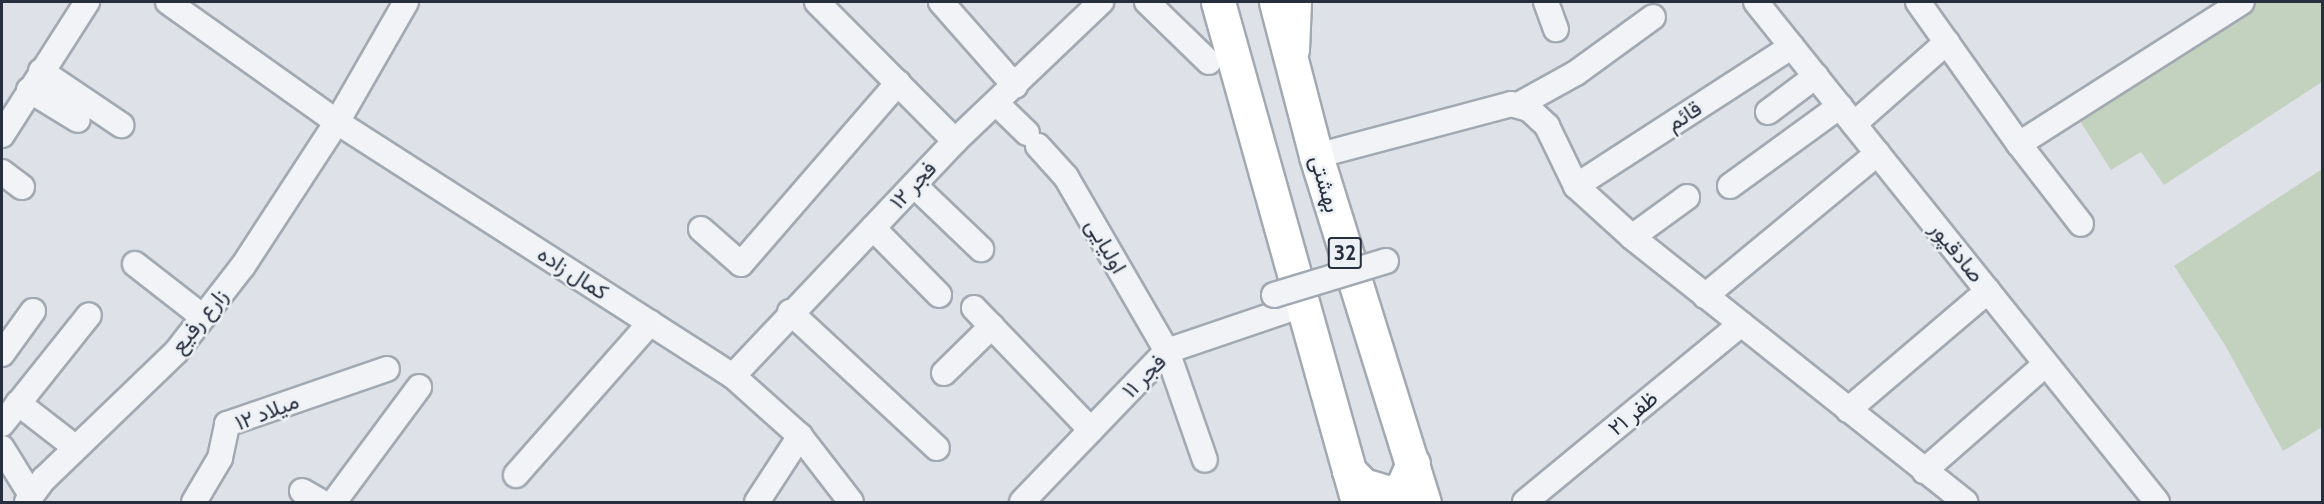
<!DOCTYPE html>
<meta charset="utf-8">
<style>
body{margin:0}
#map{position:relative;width:2324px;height:504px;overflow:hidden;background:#dee2e8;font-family:Cabin,Vazirmatn,sans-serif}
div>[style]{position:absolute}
.green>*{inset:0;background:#c3d2bf}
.roads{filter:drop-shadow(2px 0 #a3a9b2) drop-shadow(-2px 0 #a3a9b2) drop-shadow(0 2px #a3a9b2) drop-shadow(0 -2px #a3a9b2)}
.minor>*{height:24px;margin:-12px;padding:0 12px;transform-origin:12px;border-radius:12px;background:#f1f3f6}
.major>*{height:30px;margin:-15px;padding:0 15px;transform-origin:15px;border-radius:15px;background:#fff}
.highway>*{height:33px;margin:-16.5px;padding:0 16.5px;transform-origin:16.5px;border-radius:16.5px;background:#fff}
.bridges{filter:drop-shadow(2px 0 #a3a9b2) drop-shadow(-2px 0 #a3a9b2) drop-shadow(0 2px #a3a9b2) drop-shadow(0 -2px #a3a9b2)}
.minor-bridge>*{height:24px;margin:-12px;padding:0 12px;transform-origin:12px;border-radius:12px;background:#f1f3f6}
span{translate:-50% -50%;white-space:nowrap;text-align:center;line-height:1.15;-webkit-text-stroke:5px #edf1f6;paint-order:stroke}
.shield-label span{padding:2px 4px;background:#edf1f6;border:2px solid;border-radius:4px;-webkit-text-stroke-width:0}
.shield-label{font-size:21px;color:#272f3f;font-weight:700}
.street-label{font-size:22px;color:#272f3f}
.frame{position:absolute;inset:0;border:3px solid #272f3f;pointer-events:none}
</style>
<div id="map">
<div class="green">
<div style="clip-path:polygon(2242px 2px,2322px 2px,2322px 82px,2164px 185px,2141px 152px,2111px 170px,2073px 110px)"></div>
<div style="clip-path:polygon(2322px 169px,2322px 427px,2283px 451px,2225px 345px,2174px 266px)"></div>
</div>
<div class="roads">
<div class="minor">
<div style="left:168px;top:2px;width:207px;rotate:35.4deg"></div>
<div style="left:337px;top:122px;width:470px;rotate:32.7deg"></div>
<div style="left:733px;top:376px;width:90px;rotate:41.8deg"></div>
<div style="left:800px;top:436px;width:83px;rotate:52.3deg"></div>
<div style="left:817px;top:2px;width:196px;rotate:45.2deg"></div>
<div style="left:941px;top:2px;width:112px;rotate:48.6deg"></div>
<div style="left:1147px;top:2px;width:86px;rotate:44.1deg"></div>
<div style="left:1546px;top:2px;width:29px;rotate:70deg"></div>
<div style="left:1756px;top:2px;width:641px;rotate:51.27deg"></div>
<div style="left:1918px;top:2px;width:174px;rotate:54.6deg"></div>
<div style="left:2019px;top:144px;width:101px;rotate:52.2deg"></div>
<div style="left:41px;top:71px;width:97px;rotate:34deg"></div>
<div style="left:29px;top:90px;width:57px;rotate:31.5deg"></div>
<div style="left:996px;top:103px;width:43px;rotate:44.1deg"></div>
<div style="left:1520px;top:104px;width:64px;rotate:-29deg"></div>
<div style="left:1576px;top:73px;width:95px;rotate:-36deg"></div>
<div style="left:1768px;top:112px;width:60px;rotate:-36.9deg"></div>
<div style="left:1854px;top:124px;width:124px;rotate:-41.4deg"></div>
<div style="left:2px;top:135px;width:158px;rotate:-57.4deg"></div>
<div style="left:2019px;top:144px;width:264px;rotate:-32.5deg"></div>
<div style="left:1038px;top:146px;width:42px;rotate:47.9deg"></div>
<div style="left:1066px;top:177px;width:201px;rotate:59.9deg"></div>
<div style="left:1167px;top:351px;width:115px;rotate:70.8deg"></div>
<div style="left:1316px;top:156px;width:202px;rotate:-14.9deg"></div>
<div style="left:1511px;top:104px;width:19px;rotate:16deg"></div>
<div style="left:1529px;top:109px;width:25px;rotate:43deg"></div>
<div style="left:1547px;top:126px;width:67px;rotate:64.2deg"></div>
<div style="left:1576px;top:186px;width:76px;rotate:42.3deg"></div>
<div style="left:1632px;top:237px;width:426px;rotate:38.5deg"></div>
<div style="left:2px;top:172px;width:25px;rotate:37deg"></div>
<div style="left:914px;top:185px;width:93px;rotate:43.7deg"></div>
<div style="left:1576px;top:186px;width:257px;rotate:-32.9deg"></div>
<div style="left:1730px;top:186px;width:136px;rotate:-36deg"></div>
<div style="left:873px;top:228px;width:94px;rotate:45.4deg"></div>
<div style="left:701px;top:229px;width:53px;rotate:41.2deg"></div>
<div style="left:741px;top:264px;width:240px;rotate:-49.1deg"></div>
<div style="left:1632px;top:237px;width:68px;rotate:-36deg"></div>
<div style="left:135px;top:264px;width:86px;rotate:37.9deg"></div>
<div style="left:1705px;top:296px;width:224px;rotate:-39.6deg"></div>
<div style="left:974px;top:308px;width:169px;rotate:46.2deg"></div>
<div style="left:790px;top:312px;width:200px;rotate:42.8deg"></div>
<div style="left:2px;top:354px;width:53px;rotate:-54.2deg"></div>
<div style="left:944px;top:373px;width:67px;rotate:-44.4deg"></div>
<div style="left:733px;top:376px;width:323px;rotate:-46.6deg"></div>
<div style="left:955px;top:141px;width:202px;rotate:-43.6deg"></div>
<div style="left:18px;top:403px;width:73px;rotate:37.8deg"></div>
<div style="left:1848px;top:410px;width:184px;rotate:-40.4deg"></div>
<div style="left:2px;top:424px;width:139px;rotate:-51.4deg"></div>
<div style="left:2px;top:448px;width:55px;rotate:58.3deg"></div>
<div style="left:1924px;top:471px;width:162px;rotate:-41.3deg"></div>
<div style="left:516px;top:475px;width:203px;rotate:-48.6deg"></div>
<div style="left:302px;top:491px;width:22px;rotate:30deg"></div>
<div style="left:27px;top:502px;width:29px;rotate:-54deg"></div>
<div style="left:44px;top:479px;width:183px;rotate:-43.9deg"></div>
<div style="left:176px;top:352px;width:109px;rotate:-52.1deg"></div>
<div style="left:243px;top:266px;width:172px;rotate:-56.9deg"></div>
<div style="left:337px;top:122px;width:138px;rotate:-60.1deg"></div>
<div style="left:194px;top:502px;width:51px;rotate:-59.4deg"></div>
<div style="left:220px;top:458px;width:35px;rotate:-78deg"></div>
<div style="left:227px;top:424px;width:169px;rotate:-19deg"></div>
<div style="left:334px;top:502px;width:143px;rotate:-53.5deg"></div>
<div style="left:757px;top:502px;width:79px;rotate:-56.9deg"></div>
<div style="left:1022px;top:502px;width:209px;rotate:-46.2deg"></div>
<div style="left:1167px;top:351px;width:143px;rotate:-18.8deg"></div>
<div style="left:1525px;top:502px;width:280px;rotate:-39.5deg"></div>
</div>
<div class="major">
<div style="left:1294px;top:50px;width:48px;rotate:-87.6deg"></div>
</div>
<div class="highway">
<div style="left:1218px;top:2px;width:519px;rotate:74.36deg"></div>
<div style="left:1276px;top:2px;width:159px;rotate:75.4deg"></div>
<div style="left:1316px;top:156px;width:362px;rotate:72.7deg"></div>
<div style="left:1349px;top:471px;width:20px;rotate:45deg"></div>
<div style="left:1363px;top:485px;width:27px;rotate:17deg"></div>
<div style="left:1389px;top:493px;width:14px;rotate:-21deg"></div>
<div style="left:1402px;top:488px;width:27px;rotate:-66deg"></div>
</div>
</div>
<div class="bridges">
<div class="minor-bridge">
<div style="left:1274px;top:295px;width:117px;rotate:-16.9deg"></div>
</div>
</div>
<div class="shield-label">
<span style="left:1345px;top:253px">32</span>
</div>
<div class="street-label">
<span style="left:1684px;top:116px;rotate:-33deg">قائم</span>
<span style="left:1325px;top:184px;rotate:74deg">بهشتی</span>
<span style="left:913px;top:185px;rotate:-47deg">فجر ۱۲</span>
<span style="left:1106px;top:246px;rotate:60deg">اولیایی</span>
<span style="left:1957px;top:252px;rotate:51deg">صادقپور</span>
<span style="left:573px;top:273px;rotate:33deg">کمال زاده</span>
<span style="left:199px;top:321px;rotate:-51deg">زارع رفیع</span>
<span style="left:1144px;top:376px;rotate:-45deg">فجر ۱۱</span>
<span style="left:267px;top:412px;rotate:-21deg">میلاد ۱۲</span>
<span style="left:1633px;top:413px;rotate:-40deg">ظفر ۲۱</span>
</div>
<div class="frame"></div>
</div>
